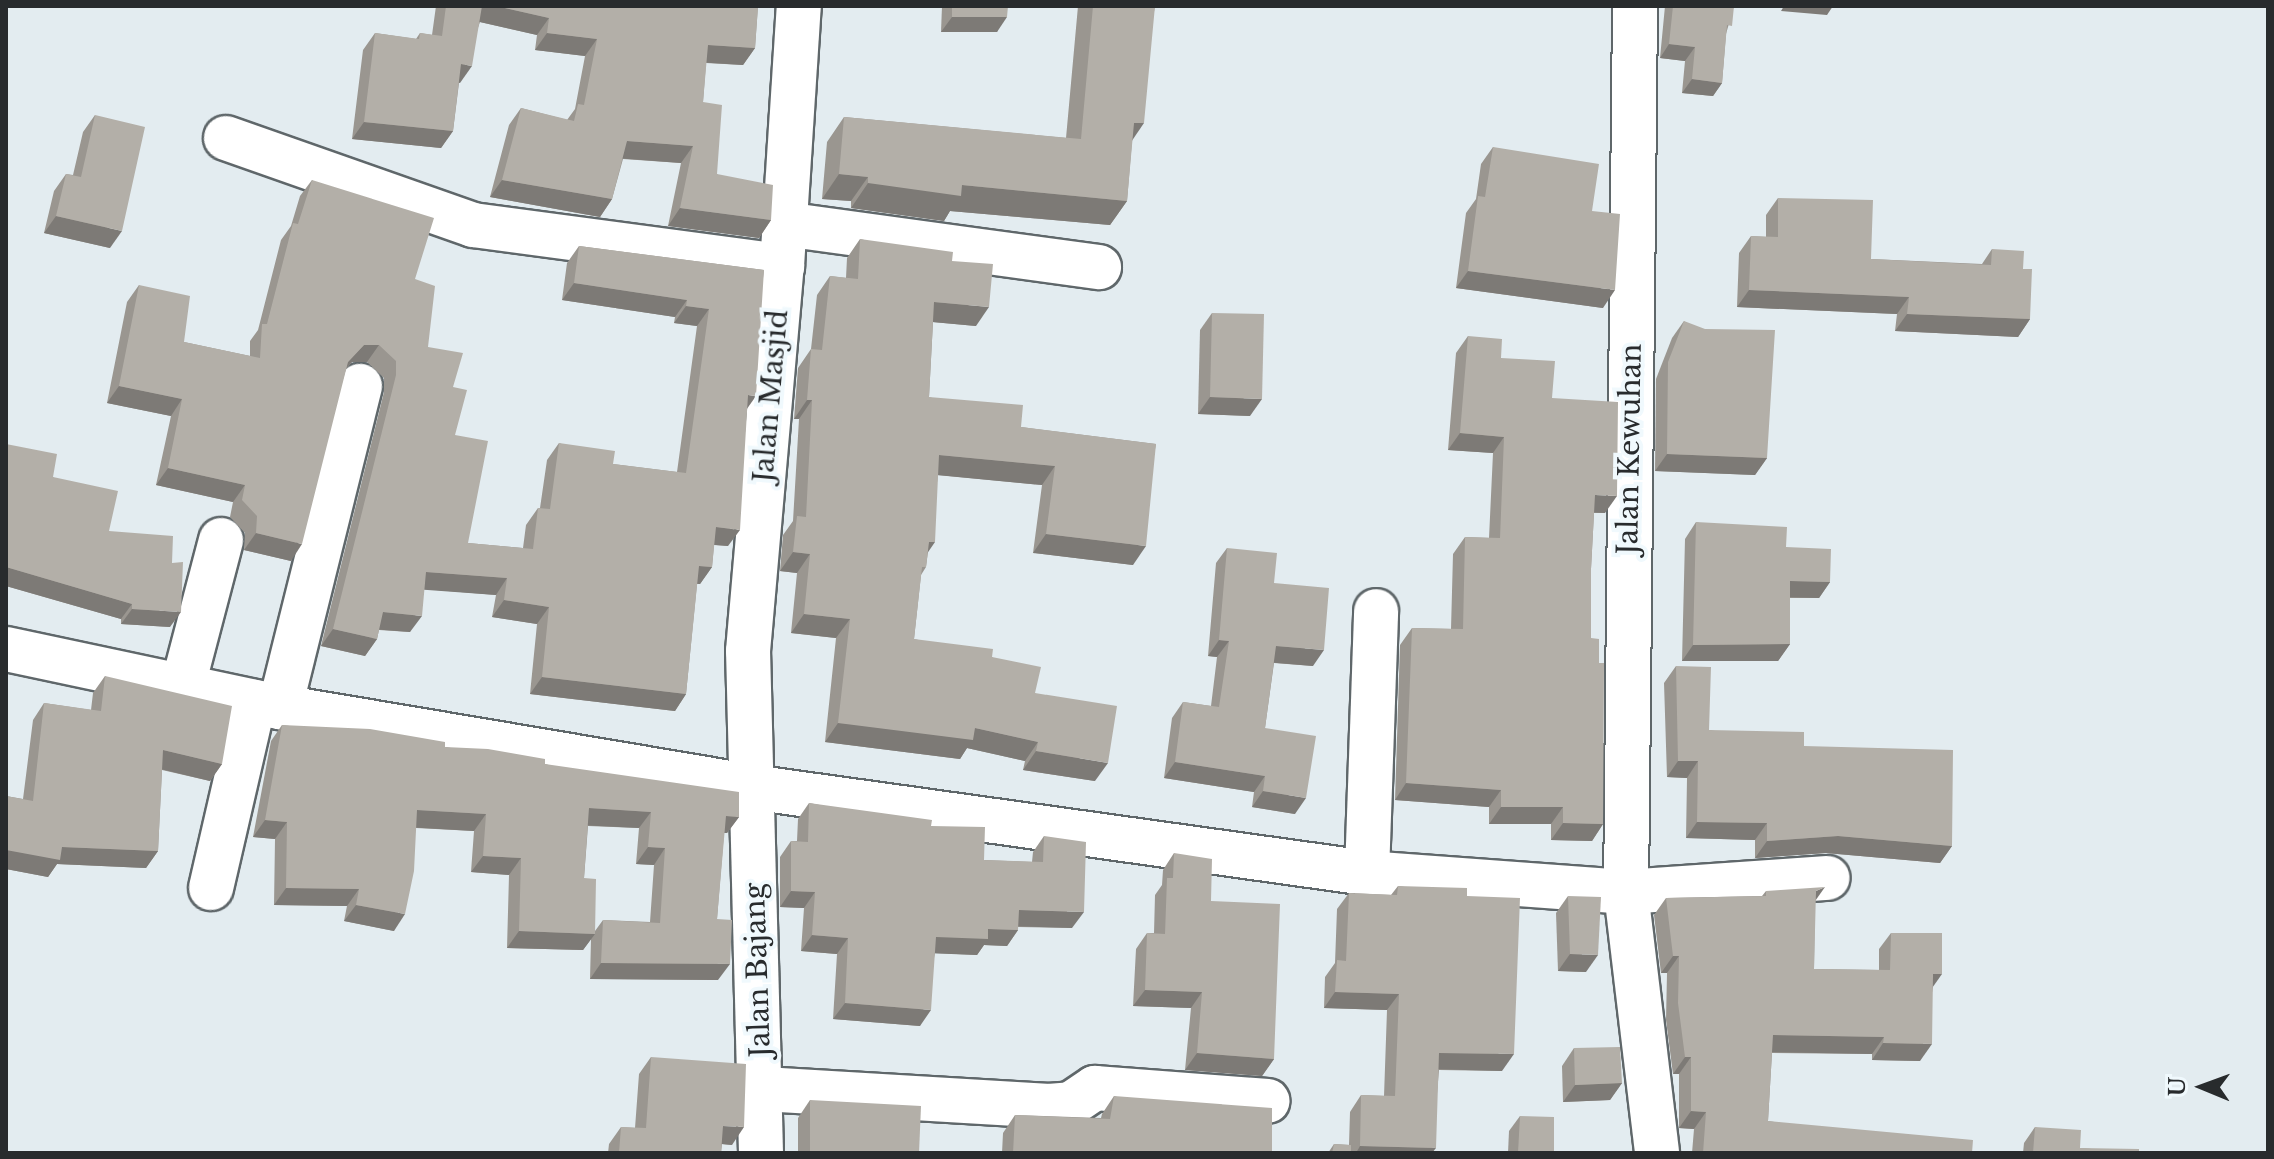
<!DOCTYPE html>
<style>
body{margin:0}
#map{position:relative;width:2274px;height:1159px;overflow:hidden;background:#e3ecf0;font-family:"Libre Baskerville",serif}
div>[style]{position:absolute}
.roads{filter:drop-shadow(2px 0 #5f676a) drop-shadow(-2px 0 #5f676a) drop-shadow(0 2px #5f676a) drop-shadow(0 -2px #5f676a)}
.street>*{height:44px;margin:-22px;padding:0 22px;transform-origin:22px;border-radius:22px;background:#fff}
.wall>*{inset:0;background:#9a9690}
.shaded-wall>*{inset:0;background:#7d7a76}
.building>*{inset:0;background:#b3afa8}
span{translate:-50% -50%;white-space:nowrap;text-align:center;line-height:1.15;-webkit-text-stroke:8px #f0f9fd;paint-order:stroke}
.street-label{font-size:28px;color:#282b2d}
.frame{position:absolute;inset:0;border:8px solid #282b2d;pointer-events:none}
.north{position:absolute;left:2162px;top:1047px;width:80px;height:80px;-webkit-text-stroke:6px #f0f9fd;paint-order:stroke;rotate:271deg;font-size:22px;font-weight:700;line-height:32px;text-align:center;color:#282b2d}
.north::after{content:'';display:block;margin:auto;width:28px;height:36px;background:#282b2d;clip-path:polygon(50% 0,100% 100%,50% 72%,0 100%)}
</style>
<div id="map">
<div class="roads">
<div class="street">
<div style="left:1635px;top:6px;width:886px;rotate:90.58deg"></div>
<div style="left:1626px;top:892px;width:202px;rotate:-4deg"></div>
<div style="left:226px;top:138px;width:262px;rotate:19.4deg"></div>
<div style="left:473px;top:225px;width:312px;rotate:7.6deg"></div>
<div style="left:784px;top:224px;width:318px;rotate:7.8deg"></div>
<div style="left:6px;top:649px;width:280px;rotate:12deg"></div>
<div style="left:280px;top:707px;width:478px;rotate:9.6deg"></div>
<div style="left:751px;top:787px;width:622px;rotate:7.95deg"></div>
<div style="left:1367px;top:873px;width:260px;rotate:4.2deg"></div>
<div style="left:1626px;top:892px;width:263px;rotate:83.2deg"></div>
<div style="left:182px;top:689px;width:154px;rotate:-75.3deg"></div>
<div style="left:280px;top:707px;width:331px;rotate:-76deg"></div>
<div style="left:1367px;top:873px;width:262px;rotate:-88deg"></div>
<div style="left:211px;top:888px;width:191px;rotate:-77deg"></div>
<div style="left:763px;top:1089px;width:287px;rotate:3.4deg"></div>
<div style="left:1049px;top:1106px;width:22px;rotate:-5deg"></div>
<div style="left:1071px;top:1104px;width:29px;rotate:-34deg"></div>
<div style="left:1095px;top:1088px;width:173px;rotate:4.3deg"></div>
<div style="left:761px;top:1153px;width:502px;rotate:-91.48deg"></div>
<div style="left:748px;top:651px;width:386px;rotate:-85deg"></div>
<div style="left:782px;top:266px;width:261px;rotate:-86.3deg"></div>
</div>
</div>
<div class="wall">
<div style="clip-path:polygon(436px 6px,758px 6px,755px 48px,743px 65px,706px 63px,703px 102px,717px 174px,771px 220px,759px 238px,668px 226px,681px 163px,623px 159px,612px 199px,600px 217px,490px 197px,509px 125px,521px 108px,567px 120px,575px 109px,585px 56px,535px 50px,537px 35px,480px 22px,459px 83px,453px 131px,441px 148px,352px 139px,363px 50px,375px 33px,416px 39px,420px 33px,432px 35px)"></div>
<div style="clip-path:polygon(942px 6px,1008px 6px,997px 32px,941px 32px)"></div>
<div style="clip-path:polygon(1078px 6px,1155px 6px,1132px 141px,1127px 201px,1110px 225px,950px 211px,944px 221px,851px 208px,851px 201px,822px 199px,827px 142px,844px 117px,1066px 138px)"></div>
<div style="clip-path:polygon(1665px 6px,1734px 6px,1726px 34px,1722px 83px,1713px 96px,1682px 93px,1685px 61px,1660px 58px)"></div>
<div style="clip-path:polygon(95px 115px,110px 248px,44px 233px,54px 191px,66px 174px,73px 175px,83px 132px)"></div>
<div style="clip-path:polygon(1493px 147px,1592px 211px,1603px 308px,1456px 288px,1466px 213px,1476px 199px,1481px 164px)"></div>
<div style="clip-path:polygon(312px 180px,415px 279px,428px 347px,453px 387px,455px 435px,468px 543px,523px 548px,526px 525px,538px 508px,540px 508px,547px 460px,559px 443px,613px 464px,677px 472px,697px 326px,674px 323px,675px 317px,562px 300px,567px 263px,579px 246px,764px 270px,747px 408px,728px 546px,714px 545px,712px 567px,700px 584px,697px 584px,686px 694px,675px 711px,530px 694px,537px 624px,492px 617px,496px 595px,424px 589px,410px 632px,379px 630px,377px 639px,365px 656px,321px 646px,384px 392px,384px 378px,367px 362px,352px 362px,346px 369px,291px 561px,244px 550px,245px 533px,230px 517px,233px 502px,156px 485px,171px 416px,107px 403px,127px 302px,139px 285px,184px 342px,250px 356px,250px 341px,258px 330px,281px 240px,291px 226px,300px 196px)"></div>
<div style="clip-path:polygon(1778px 198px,1871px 259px,1982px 264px,1992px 249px,2023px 269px,2030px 319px,2018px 337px,1895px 331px,1897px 314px,1737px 307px,1739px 253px,1751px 236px,1766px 237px,1766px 215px)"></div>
<div style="clip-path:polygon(860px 239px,952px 261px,976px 326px,933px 322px,929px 397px,1021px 427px,1156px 444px,1133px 565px,1033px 553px,1042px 485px,938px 475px,926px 567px,921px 575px,914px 639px,992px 657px,1035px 693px,1095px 781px,1023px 770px,1025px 761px,967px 748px,960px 759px,825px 742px,836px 638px,791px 633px,797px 573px,780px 571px,783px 535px,793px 521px,799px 419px,794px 419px,798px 368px,811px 349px,817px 295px,830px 276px,846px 278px,847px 258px)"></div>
<div style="clip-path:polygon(1212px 313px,1250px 416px,1198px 414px,1200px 330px)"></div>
<div style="clip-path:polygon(1684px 321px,1767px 458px,1755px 475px,1655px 471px,1656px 379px,1672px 338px)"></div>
<div style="clip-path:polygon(1468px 336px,1501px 358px,1552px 398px,1605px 513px,1594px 513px,1591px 569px,1591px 638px,1599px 663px,1603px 824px,1592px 841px,1551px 840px,1551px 824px,1489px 824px,1489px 807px,1395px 800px,1400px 645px,1412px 628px,1451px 629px,1453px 554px,1465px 537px,1489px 538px,1493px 453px,1448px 450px,1456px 353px)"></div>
<div style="clip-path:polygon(6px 444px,53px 477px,109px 531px,170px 627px,121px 624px,121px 619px,6px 586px)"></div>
<div style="clip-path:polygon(1696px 522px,1786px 547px,1830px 582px,1819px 598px,1790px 598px,1790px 644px,1778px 661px,1682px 661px,1685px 539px)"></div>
<div style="clip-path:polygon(1227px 548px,1274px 583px,1313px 666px,1274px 663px,1265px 728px,1295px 814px,1252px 807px,1254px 792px,1164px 778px,1172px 718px,1183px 702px,1211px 706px,1217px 657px,1208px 656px,1216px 563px)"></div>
<div style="clip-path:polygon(1676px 666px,1709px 730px,1804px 746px,1952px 846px,1940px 863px,1826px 853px,1755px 858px,1755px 840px,1686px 838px,1687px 778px,1667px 777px,1664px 683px)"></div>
<div style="clip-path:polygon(105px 676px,222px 764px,210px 781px,162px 770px,158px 851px,146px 868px,57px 864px,48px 877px,6px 869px,6px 796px,23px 799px,33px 720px,44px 703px,91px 710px,93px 693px)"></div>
<div style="clip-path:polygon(evenodd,282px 725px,445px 747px,545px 764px,739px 817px,727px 833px,724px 833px,717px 919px,718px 980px,590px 979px,591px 939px,583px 950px,507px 948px,509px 875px,471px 872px,474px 831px,416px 828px,394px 931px,344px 921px,347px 906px,274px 905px,275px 839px,253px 837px,271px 741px,282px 725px,588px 826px,639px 828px,636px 864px,654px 865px,650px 922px,603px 920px,595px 931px,584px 878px,588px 826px)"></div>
<div style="clip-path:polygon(809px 803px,931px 826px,984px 860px,1032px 862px,1033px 852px,1044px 836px,1072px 928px,1018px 927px,1018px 930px,1007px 946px,984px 945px,977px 955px,935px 953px,920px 1026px,833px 1019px,837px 954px,801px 951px,804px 908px,780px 907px,780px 857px,791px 841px,797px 841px,798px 819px)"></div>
<div style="clip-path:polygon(1174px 853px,1211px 901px,1274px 1059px,1262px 1076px,1185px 1070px,1191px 1008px,1133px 1006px,1136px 949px,1147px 933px,1154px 933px,1155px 895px,1162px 885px,1163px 870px)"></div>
<div style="clip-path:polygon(1398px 886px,1467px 896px,1502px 1071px,1439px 1070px,1432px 1153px,1328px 1153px,1334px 1144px,1349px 1145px,1350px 1112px,1361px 1095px,1384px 1096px,1387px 1010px,1324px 1008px,1325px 977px,1335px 963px,1337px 909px,1349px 893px,1391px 895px)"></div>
<div style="clip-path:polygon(1766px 891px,1815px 901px,1814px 969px,1879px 970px,1879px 949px,1891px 933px,1933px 987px,1920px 1061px,1872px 1060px,1872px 1054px,1772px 1053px,1768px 1121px,1972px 1153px,1692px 1153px,1694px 1129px,1679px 1128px,1679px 1074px,1673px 1074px,1666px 1020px,1667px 973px,1661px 973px,1654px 915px,1666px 898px,1762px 896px)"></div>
<div style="clip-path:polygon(1568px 896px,1586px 972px,1558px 971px,1556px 913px)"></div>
<div style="clip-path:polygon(1574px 1048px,1622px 1083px,1610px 1100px,1563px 1102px,1562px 1066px)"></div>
<div style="clip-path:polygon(651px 1057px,732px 1145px,722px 1144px,721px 1153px,608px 1153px,609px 1144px,621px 1127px,635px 1128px,639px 1074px)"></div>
<div style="clip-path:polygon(1114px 1096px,1272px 1153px,1002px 1153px,1003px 1133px,1015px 1115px,1101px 1118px,1102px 1114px)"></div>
<div style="clip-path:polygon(810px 1100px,919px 1153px,798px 1153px,798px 1118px)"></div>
<div style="clip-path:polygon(1520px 1116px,1554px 1153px,1508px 1153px,1509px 1131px)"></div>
<div style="clip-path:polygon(2035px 1127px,2080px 1148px,2139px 1153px,2023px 1153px,2024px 1143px)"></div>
</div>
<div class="shaded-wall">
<div style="clip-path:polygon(481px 6px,496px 6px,549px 18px,537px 35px,471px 20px)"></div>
<div style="clip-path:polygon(1784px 6px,1833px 6px,1827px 15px,1781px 11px)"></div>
<div style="clip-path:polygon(952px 17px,1007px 17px,997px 32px,941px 32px)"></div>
<div style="clip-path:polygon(547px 33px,597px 39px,585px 56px,535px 50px)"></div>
<div style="clip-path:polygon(1669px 44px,1695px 47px,1685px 61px,1660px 58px)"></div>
<div style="clip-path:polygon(708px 45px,755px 48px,743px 65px,695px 62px)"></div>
<div style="clip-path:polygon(461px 64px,472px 66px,460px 83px,449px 81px)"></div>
<div style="clip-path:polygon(1692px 79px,1722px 83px,1713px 96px,1682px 93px)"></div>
<div style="clip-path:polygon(364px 122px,453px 131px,441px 148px,352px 139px)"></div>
<div style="clip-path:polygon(1134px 123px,1144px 123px,1127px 148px)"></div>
<div style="clip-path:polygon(627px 141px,693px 146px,681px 163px,615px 158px)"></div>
<div style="clip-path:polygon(839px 174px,868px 177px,851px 201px,822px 199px)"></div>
<div style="clip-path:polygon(502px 180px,612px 199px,600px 217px,490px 197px)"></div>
<div style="clip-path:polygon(868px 183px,962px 185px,1127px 201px,1110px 225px,950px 211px,944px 221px,851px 208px)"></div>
<div style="clip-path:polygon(680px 208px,771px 220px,759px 238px,668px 226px)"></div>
<div style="clip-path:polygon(56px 216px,122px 231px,110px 248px,44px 233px)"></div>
<div style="clip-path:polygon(1468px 271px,1615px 290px,1603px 308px,1456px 288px)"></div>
<div style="clip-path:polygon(574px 283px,687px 300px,675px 317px,562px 300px)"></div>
<div style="clip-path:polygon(1749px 290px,1909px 297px,1897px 314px,1737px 307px)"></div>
<div style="clip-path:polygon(934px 302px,989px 307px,976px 326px,921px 321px)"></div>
<div style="clip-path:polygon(686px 306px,709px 309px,697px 326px,674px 323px)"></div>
<div style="clip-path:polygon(1907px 314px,2030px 319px,2018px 337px,1895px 331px)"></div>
<div style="clip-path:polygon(364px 345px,379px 345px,367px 362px,352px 362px,336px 379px,348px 362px)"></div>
<div style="clip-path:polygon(119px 386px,182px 399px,171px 416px,107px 403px)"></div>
<div style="clip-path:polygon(748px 395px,756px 396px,744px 413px)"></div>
<div style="clip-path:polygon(1210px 397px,1262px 399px,1250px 416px,1198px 414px)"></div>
<div style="clip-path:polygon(807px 400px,812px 400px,799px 419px,794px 419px)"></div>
<div style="clip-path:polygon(1460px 433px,1504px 437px,1493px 453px,1448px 450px)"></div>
<div style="clip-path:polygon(1667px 454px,1767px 458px,1755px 475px,1655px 471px)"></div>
<div style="clip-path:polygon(939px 455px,1055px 466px,1042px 485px,926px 474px)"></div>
<div style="clip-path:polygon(168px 468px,245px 485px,233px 502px,156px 485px)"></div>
<div style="clip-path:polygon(1595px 495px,1617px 496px,1605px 513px,1583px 512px)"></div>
<div style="clip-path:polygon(716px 527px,740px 530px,728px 546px,704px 544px)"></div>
<div style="clip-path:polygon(256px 533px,302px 544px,291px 561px,244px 550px)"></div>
<div style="clip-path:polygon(1046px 534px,1146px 546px,1133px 565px,1033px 553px)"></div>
<div style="clip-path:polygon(929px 542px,935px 542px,922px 561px)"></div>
<div style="clip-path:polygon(793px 552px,810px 554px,797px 573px,780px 571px)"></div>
<div style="clip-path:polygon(699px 566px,712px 567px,700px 584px,687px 583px)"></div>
<div style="clip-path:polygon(6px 567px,132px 604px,121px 619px,6px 586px)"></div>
<div style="clip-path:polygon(426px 572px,507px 578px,496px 595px,414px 589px)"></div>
<div style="clip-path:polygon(1790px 581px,1830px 582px,1819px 598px,1779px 597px)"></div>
<div style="clip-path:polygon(504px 600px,549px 607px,537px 624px,492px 617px)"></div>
<div style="clip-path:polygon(132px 609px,181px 612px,170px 627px,121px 624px)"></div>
<div style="clip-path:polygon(383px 612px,422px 616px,410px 632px,371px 629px)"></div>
<div style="clip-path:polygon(804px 614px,850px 619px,836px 638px,791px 633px)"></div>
<div style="clip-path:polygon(333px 629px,377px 639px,365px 656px,321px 646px)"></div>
<div style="clip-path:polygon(1219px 640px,1229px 641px,1217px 657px,1208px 656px)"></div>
<div style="clip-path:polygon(1790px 644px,1778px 661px,1682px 661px,1693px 645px)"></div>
<div style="clip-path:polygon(1276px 646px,1324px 650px,1313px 666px,1265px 662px)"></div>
<div style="clip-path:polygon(542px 677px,686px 694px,675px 711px,530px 694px)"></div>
<div style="clip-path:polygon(838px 723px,975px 728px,1038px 742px,1025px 761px,967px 748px,960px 759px,825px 742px)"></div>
<div style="clip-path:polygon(163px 750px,222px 764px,210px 781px,152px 767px)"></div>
<div style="clip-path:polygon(1036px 751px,1108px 763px,1095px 781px,1023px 770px)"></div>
<div style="clip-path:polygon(1678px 761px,1698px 761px,1687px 778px,1667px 777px)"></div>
<div style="clip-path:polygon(1175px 762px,1265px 776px,1254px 792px,1164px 778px)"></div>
<div style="clip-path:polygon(1406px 783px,1501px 790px,1489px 807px,1395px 800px)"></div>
<div style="clip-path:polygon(1263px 791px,1306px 798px,1295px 814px,1252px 807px)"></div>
<div style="clip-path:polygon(1501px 807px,1563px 807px,1551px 824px,1489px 824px)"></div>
<div style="clip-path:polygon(589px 808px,651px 812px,639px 828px,578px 825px)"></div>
<div style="clip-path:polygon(417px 810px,486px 814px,474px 831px,405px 827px)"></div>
<div style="clip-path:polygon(726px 816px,739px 817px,727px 833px,714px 833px)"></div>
<div style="clip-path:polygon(265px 820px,287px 822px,275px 839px,253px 837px)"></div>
<div style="clip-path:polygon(1697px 822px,1767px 823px,1755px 840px,1686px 838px)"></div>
<div style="clip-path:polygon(1563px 823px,1603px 824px,1592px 841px,1551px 840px)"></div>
<div style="clip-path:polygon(1838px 836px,1952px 846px,1940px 863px,1826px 853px,1755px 858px,1767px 841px)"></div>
<div style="clip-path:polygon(62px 847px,158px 851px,146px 868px,57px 864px,48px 877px,6px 869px,6px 850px)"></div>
<div style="clip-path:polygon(648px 847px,665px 848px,654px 865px,636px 864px)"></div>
<div style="clip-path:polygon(483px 856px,521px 858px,509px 875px,471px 872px)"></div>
<div style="clip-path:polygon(1825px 887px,1813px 904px,1816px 891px)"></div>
<div style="clip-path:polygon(286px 888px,359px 889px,347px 906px,274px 905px)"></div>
<div style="clip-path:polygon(791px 891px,815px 892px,804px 908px,780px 907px)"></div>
<div style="clip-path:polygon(356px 905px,405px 914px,394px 931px,344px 921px)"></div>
<div style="clip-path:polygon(1019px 910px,1084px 912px,1072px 928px,1007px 926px)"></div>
<div style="clip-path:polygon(988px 929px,1018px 930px,1007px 946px,984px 945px,977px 955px,925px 953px,936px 937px)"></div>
<div style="clip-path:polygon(519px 931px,595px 934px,583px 950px,507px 948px)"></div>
<div style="clip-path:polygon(812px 935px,848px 938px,837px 954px,801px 951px)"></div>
<div style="clip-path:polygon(1570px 954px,1598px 955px,1586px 972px,1558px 971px)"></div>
<div style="clip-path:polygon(1673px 956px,1679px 956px,1667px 973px,1661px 973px)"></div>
<div style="clip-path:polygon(601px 963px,730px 964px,718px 980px,590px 979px)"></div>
<div style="clip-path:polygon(1933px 974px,1942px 974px,1930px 991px)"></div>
<div style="clip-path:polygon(1145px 990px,1202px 992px,1191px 1008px,1133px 1006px)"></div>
<div style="clip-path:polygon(1335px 992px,1399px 994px,1387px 1010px,1324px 1008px)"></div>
<div style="clip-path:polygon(845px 1003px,931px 1010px,920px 1026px,833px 1019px)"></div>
<div style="clip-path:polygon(1773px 1035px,1884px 1037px,1872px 1054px,1761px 1052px)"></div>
<div style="clip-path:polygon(1883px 1043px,1932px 1044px,1920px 1061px,1872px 1060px)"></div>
<div style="clip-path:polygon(1197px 1053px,1274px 1059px,1262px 1076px,1185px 1070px)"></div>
<div style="clip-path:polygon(1439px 1053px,1514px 1054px,1502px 1071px,1428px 1069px)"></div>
<div style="clip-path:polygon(1685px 1057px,1691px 1057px,1679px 1074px,1673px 1074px)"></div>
<div style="clip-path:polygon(1622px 1083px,1610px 1100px,1563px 1102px,1575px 1085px)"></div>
<div style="clip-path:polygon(1691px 1111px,1706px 1112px,1694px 1129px,1679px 1128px)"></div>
<div style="clip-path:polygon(723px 1126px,744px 1127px,732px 1145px,711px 1143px)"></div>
<div style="clip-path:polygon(1360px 1146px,1436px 1148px,1432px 1153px,1356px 1153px)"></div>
</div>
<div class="building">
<div style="clip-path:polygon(446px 6px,482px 6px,472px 66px,461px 64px,453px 131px,364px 122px,375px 33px,419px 39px,420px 33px,442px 36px)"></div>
<div style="clip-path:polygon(496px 6px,758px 6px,755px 48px,708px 45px,703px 102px,722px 105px,717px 174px,773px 185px,771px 220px,680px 208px,693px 146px,627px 141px,612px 199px,502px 180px,521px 108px,574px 121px,578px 104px,584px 105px,597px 39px,547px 33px,549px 18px)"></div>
<div style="clip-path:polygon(952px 6px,1008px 6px,1007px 17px,952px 17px)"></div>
<div style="clip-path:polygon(1093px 6px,1155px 6px,1144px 123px,1134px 123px,1127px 201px,962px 185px,961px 196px,868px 183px,868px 177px,839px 174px,844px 117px,1081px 139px)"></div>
<div style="clip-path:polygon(1673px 6px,1734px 6px,1732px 26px,1727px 25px,1722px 83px,1692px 79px,1695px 47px,1669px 44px)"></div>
<div style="clip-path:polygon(95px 115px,145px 127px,122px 231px,56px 216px,66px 174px,81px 177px)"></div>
<div style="clip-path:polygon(1493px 147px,1599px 164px,1592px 211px,1620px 214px,1615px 290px,1468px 271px,1478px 196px,1485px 197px)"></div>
<div style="clip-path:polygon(312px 180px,434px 218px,415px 279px,435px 286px,428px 347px,463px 353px,453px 387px,467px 390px,455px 435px,488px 441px,468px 543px,533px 549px,538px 508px,550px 509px,559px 443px,615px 451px,613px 464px,686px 473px,709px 309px,686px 306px,687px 300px,574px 283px,579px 246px,764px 270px,756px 396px,748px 395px,740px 530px,716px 527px,712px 567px,699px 566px,686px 694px,542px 677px,549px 607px,504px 600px,507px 578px,426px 572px,422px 616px,383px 612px,377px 639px,333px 629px,396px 375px,396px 361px,379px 345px,364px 345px,348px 362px,302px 544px,256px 533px,257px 516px,242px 500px,245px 485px,168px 468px,182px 399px,119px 386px,139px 285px,190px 296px,184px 342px,260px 358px,262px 324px,267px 324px,293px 223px,298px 224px)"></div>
<div style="clip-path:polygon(1778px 198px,1873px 200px,1871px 259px,1991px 265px,1992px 249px,2024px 251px,2023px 269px,2032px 269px,2030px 319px,1907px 314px,1909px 297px,1749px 290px,1751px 236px,1778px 237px)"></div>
<div style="clip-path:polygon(860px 239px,953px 252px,952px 261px,993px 264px,989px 307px,934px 302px,929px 397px,1023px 405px,1021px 427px,1156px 444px,1146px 546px,1046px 534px,1055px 466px,939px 455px,935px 542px,929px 542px,926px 567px,922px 567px,914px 639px,993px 649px,992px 657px,1041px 667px,1035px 693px,1117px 706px,1108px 763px,1036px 751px,1038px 742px,975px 728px,973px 740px,838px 723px,850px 619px,804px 614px,810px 554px,793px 552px,797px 516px,806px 517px,812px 400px,807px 400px,811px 349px,822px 350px,830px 276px,858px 279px)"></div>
<div style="clip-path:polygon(1212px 313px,1264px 314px,1262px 399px,1210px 397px)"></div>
<div style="clip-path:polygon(1684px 321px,1705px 329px,1775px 330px,1767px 458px,1667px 454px,1668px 362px)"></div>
<div style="clip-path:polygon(1468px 336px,1502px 339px,1501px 358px,1555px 361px,1552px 398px,1618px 402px,1617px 496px,1595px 495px,1591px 569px,1591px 638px,1599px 639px,1599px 663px,1604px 663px,1603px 824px,1563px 823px,1563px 807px,1501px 807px,1501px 790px,1406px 783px,1412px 628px,1463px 629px,1465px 537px,1500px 538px,1504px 437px,1460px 433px)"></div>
<div style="clip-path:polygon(6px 444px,57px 454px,53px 477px,118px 491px,109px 531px,173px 536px,172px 563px,183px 562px,181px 612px,132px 609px,132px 604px,6px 567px,8px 558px,6px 557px)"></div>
<div style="clip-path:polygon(1696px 522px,1787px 527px,1786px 547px,1831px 549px,1830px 582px,1790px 581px,1790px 644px,1693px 645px)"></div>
<div style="clip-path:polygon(1227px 548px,1277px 553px,1274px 583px,1329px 588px,1324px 650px,1276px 646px,1265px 728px,1316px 736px,1306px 798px,1263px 791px,1265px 776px,1175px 762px,1183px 702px,1219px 707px,1229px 641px,1219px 640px)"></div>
<div style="clip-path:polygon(1676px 666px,1711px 667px,1709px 730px,1804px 732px,1804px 746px,1953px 750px,1952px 846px,1838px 836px,1767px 841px,1767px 823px,1697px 822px,1698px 761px,1678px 761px)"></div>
<div style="clip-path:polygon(105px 676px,232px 706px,222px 764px,163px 750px,158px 851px,62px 847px,60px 860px,6px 850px,6px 796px,33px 801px,44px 703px,101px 711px)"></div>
<div style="clip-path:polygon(282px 725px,370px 729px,445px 742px,445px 747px,488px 749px,545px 759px,545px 764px,739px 792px,739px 817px,726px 816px,717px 919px,732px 920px,730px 964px,601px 963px,603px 920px,660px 923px,665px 848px,648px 847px,651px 812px,589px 808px,584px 878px,596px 879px,595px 934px,519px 931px,521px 858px,483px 856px,486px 814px,417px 810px,414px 871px,405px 914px,356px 905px,359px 889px,286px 888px,287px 822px,265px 820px)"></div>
<div style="clip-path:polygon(809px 803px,932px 820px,931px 826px,985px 827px,984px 860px,1043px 862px,1044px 836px,1086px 842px,1084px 912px,1019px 910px,1018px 930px,988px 929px,988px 939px,936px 937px,931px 1010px,845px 1003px,848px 938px,812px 935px,815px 892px,791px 891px,791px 841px,808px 842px)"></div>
<div style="clip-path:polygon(1174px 853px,1212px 859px,1211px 901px,1280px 904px,1274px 1059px,1197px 1053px,1202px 992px,1145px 990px,1147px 933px,1165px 934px,1167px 878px,1173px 878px)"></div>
<div style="clip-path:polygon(1398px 886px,1467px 888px,1467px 896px,1520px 898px,1514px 1054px,1439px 1053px,1436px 1148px,1360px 1146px,1361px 1095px,1395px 1096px,1399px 994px,1335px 992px,1337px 960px,1346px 961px,1349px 893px,1397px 895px)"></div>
<div style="clip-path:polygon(1825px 887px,1816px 891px,1814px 969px,1890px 970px,1891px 933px,1942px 933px,1942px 974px,1933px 974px,1932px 1044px,1883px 1043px,1884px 1037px,1773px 1035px,1768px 1121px,1973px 1140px,1972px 1153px,1703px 1153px,1706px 1112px,1691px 1111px,1691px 1057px,1685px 1057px,1678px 1003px,1679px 956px,1673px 956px,1666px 898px,1766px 896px,1766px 891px)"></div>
<div style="clip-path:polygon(1568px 896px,1601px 897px,1598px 955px,1570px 954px)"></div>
<div style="clip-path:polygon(1620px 1047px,1622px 1083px,1575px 1085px,1574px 1048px)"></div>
<div style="clip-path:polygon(651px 1057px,746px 1064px,744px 1127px,723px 1126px,721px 1153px,619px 1153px,621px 1127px,646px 1128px)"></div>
<div style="clip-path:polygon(1114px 1096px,1272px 1108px,1272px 1153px,1013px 1153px,1015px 1115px,1110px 1119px)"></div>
<div style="clip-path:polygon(810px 1100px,921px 1106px,919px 1153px,810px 1153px)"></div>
<div style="clip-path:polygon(1520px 1116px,1554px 1117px,1554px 1153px,1518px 1153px)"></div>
<div style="clip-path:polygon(2035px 1127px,2081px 1130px,2080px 1148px,2139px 1149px,2139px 1153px,2033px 1153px)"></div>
<div style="clip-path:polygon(1334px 1144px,1351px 1145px,1351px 1153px,1332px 1153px)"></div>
</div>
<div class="street-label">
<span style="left:771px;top:396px;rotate:-85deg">Jalan Masjid</span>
<span style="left:1630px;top:449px;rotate:-89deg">Jalan Kewuhan</span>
<span style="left:758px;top:970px;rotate:-92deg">Jalan Bajang</span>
</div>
<div class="frame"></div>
<div class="north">U</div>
</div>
